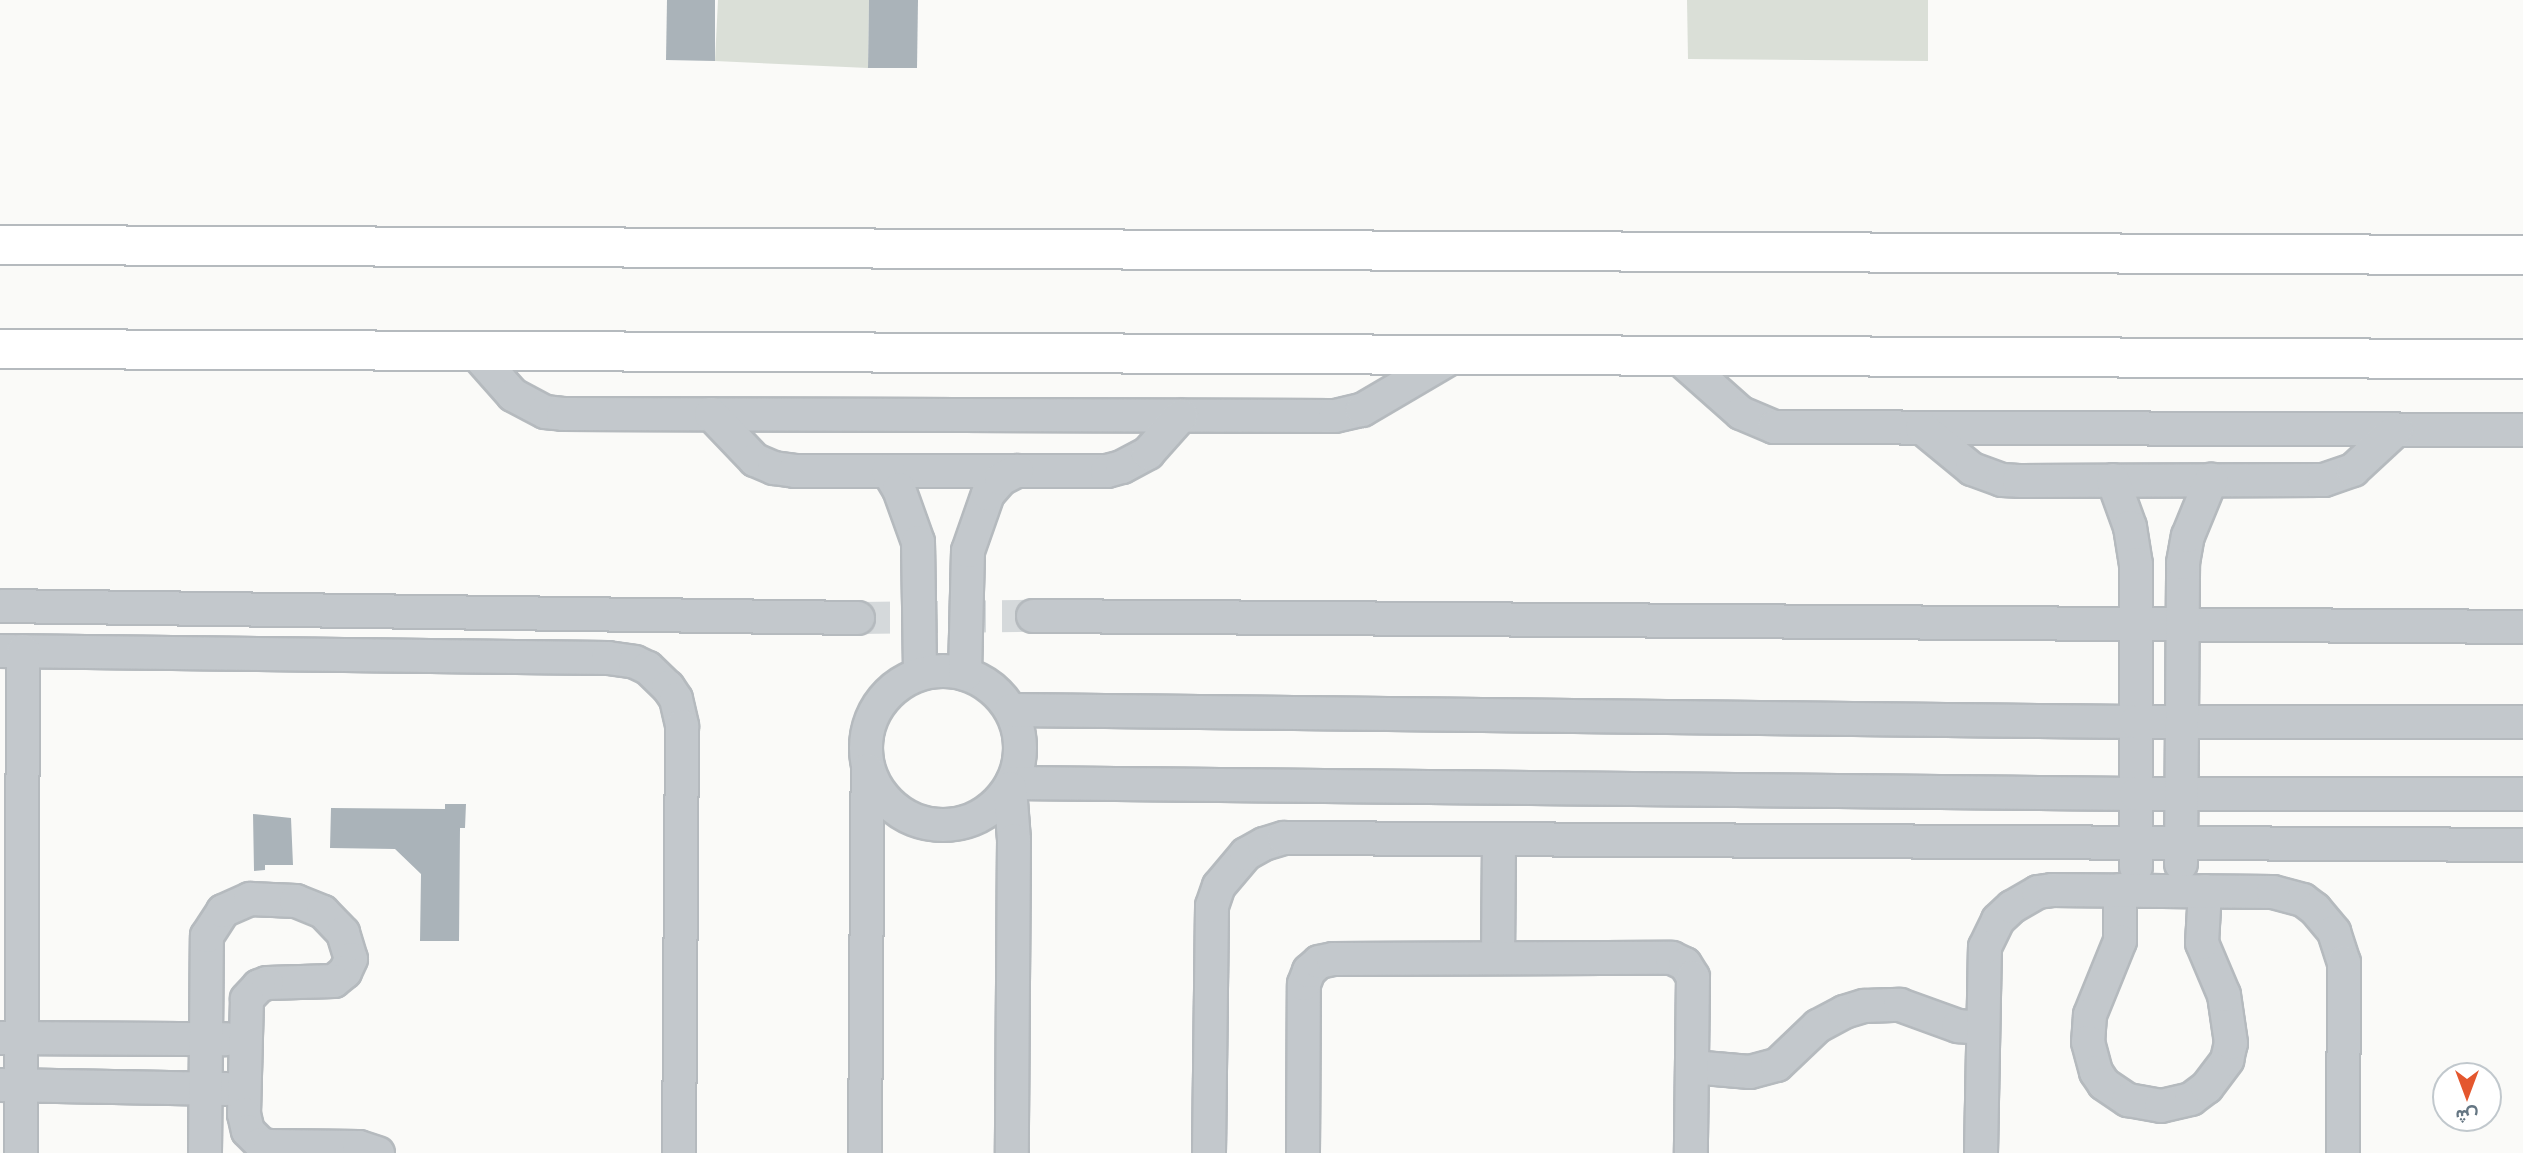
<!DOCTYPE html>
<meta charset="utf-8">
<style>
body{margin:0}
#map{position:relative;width:2523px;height:1153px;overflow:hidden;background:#fafaf8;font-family:"Fira Sans",Vazirmatn,sans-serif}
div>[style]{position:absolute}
.green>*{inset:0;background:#dadfd7}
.building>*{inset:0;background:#aab3b9}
.minor-tunnel>*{height:32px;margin-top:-16px;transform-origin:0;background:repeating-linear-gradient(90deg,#d5d9db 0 32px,transparent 0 48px)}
.roads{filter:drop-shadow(2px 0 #b5babe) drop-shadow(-2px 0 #b5babe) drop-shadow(0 2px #b5babe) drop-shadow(0 -2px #b5babe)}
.minor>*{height:32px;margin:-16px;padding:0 16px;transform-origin:16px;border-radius:16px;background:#c3c8cc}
.minor>.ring{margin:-16px;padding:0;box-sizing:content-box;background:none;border:32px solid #c3c8cc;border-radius:50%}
.major>*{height:38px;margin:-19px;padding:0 19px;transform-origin:19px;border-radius:19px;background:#fff}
span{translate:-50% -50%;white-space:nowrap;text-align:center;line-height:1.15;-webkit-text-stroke:7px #fff;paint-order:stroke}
.north{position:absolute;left:2432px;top:1062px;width:70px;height:70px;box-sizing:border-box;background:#fff;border:2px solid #c1c8cd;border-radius:50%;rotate:180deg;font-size:19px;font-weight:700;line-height:28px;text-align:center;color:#657683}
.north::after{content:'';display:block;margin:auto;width:24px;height:32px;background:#e4572e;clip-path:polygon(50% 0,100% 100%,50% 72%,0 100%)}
</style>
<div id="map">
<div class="green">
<div style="clip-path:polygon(718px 0,869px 0,868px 68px,715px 61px)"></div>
<div style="clip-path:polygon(1687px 0,1928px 0,1928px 61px,1688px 59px)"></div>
</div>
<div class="building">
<div style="clip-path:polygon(667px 0,715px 0,715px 61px,666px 60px)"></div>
<div style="clip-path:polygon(869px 0,918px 0,917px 68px,868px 68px)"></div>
<div style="clip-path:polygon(445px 804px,466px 804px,465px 828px,460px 828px,459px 941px,420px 941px,421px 874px,395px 849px,330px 848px,331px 808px,445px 809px)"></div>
<div style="clip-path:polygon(253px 814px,291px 818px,293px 865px,265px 865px,265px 870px,254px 871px)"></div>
</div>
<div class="minor-tunnel">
<div style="left:858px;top:618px;width:175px;rotate:-0.7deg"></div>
</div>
<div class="roads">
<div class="minor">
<div style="left:474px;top:351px;width:59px;rotate:48.4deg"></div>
<div style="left:513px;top:395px;width:36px;rotate:28deg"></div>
<div style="left:545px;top:412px;width:18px;rotate:6deg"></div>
<div style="left:563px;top:414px;width:772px;rotate:0.15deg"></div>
<div style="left:1335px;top:416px;width:28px;rotate:-13deg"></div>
<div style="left:1362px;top:410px;width:107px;rotate:-30.4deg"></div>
<div style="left:1679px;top:358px;width:83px;rotate:41.6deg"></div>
<div style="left:1741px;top:413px;width:36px;rotate:23deg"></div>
<div style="left:1774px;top:427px;width:749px;rotate:0.23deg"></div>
<div style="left:711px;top:414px;width:64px;rotate:46.3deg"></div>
<div style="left:755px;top:460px;width:21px;rotate:23deg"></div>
<div style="left:774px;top:468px;width:21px;rotate:8deg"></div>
<div style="left:795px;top:471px;width:312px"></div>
<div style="left:1107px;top:471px;width:16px;rotate:-15deg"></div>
<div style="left:1122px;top:467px;width:30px;rotate:-28deg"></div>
<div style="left:1148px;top:453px;width:50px;rotate:-48.3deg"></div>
<div style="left:1922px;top:428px;width:65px;rotate:39.4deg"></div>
<div style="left:1972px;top:469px;width:32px;rotate:20deg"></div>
<div style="left:2002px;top:480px;width:17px;rotate:3deg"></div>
<div style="left:2019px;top:481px;width:305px;rotate:-0.2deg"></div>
<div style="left:2324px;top:480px;width:31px;rotate:-19deg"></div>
<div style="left:2353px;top:470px;width:59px;rotate:-42.9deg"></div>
<div style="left:888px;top:471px;width:21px;rotate:59deg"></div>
<div style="left:899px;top:489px;width:56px;rotate:70.3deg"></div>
<div style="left:918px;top:542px;width:132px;rotate:89.1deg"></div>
<div style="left:2113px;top:480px;width:50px;rotate:70.1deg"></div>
<div style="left:2130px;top:527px;width:37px;rotate:81deg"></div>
<div style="left:2136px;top:564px;width:303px;rotate:90deg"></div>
<div style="left:0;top:606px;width:858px;rotate:0.8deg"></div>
<div style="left:1033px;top:616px;width:1490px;rotate:0.42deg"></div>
<div style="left:0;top:651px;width:608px;rotate:0.66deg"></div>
<div style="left:608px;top:658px;width:27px;rotate:8deg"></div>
<div style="left:635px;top:662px;width:14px;rotate:25deg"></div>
<div style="left:648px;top:668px;width:28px;rotate:44deg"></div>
<div style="left:668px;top:687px;width:14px;rotate:56deg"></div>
<div style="left:676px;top:699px;width:28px;rotate:77deg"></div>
<div style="left:682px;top:726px;width:427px;rotate:90.4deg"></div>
<div class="ring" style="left:866px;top:671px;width:122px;height:122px"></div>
<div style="left:965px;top:674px;width:123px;rotate:-88.6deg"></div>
<div style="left:968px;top:551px;width:60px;rotate:-70.7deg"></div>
<div style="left:988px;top:494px;width:20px;rotate:-49deg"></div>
<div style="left:1001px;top:479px;width:18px;rotate:-27deg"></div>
<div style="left:1011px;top:710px;width:1125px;rotate:0.61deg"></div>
<div style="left:2136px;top:722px;width:387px"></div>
<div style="left:1012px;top:783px;width:1124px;rotate:0.56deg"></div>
<div style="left:2136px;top:794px;width:387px"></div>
<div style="left:1010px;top:788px;width:52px;rotate:85.6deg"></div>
<div style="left:1014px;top:840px;width:313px;rotate:90.4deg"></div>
<div style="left:2181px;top:864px;width:301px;rotate:-89.6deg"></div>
<div style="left:2183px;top:563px;width:27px;rotate:-80deg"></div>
<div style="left:2188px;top:536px;width:61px;rotate:-67.7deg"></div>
<div style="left:2120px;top:890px;width:51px;rotate:90deg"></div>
<div style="left:2120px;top:941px;width:80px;rotate:112.1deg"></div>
<div style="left:2090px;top:1015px;width:27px;rotate:94deg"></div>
<div style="left:2088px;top:1042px;width:31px;rotate:75deg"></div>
<div style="left:2096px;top:1072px;width:14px;rotate:56deg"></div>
<div style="left:2104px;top:1084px;width:29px;rotate:34deg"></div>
<div style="left:2128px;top:1100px;width:34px;rotate:10deg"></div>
<div style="left:2161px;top:1106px;width:31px;rotate:-13deg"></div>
<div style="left:2191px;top:1099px;width:20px;rotate:-37deg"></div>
<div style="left:2207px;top:1087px;width:34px;rotate:-53deg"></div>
<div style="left:2227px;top:1060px;width:17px;rotate:-77deg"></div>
<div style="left:2231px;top:1043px;width:49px;rotate:-98.3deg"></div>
<div style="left:2224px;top:995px;width:56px;rotate:-112.9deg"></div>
<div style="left:2202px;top:943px;width:52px;rotate:-86.7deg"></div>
<div style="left:1498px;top:958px;width:118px;rotate:-89.5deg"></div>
<div style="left:1px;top:1038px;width:225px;rotate:0.3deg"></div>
<div style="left:1692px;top:1067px;width:58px;rotate:4.9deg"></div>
<div style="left:1750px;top:1072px;width:28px;rotate:-15deg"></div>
<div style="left:1777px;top:1065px;width:57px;rotate:-43.6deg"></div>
<div style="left:1818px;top:1026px;width:30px;rotate:-28deg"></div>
<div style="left:1844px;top:1012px;width:21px;rotate:-17deg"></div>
<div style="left:1864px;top:1006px;width:36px;rotate:-2deg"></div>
<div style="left:1900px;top:1005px;width:62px;rotate:19.9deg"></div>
<div style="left:1958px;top:1026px;width:24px;rotate:5deg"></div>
<div style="left:1px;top:1085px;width:225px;rotate:1deg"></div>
<div style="left:21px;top:1153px;width:502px;rotate:-89.77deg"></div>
<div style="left:205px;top:1153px;width:217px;rotate:-89.5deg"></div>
<div style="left:207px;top:936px;width:30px;rotate:-57deg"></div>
<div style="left:223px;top:911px;width:30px;rotate:-24deg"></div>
<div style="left:250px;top:899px;width:46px;rotate:2.5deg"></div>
<div style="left:296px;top:901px;width:29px;rotate:22deg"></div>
<div style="left:323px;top:912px;width:29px;rotate:46deg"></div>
<div style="left:343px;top:933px;width:27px;rotate:73deg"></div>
<div style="left:351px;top:959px;width:14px;rotate:115deg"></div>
<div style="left:345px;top:972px;width:14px;rotate:141deg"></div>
<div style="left:334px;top:981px;width:67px;rotate:178.3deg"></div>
<div style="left:267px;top:983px;width:9px;rotate:159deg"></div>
<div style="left:259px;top:986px;width:18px;rotate:133deg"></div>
<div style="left:247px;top:999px;width:115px;rotate:91.5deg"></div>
<div style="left:244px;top:1114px;width:17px;rotate:77deg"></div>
<div style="left:248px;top:1131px;width:18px;rotate:45deg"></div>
<div style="left:261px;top:1144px;width:9px;rotate:13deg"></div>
<div style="left:270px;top:1146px;width:89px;rotate:0.6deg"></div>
<div style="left:359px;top:1147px;width:20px;rotate:18deg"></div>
<div style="left:865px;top:1153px;width:383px;rotate:-89.6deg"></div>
<div style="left:1209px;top:1153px;width:247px;rotate:-89.3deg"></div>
<div style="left:1212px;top:906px;width:21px;rotate:-71deg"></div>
<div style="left:1219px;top:886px;width:42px;rotate:-49.8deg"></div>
<div style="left:1246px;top:854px;width:21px;rotate:-29deg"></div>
<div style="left:1264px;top:844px;width:21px;rotate:-17deg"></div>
<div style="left:1284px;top:838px;width:1239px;rotate:0.32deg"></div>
<div style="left:1303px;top:1153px;width:169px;rotate:-89.7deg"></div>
<div style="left:1304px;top:984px;width:14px;rotate:-69deg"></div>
<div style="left:1309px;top:971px;width:13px;rotate:-42deg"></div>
<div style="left:1319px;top:962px;width:14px;rotate:-12deg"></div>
<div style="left:1333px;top:959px;width:339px;rotate:-0.2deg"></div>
<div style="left:1672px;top:958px;width:14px;rotate:25deg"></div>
<div style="left:1685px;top:964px;width:15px;rotate:58deg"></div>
<div style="left:1693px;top:977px;width:176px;rotate:90.7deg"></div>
<div style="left:1981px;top:1153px;width:206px;rotate:-88.9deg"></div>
<div style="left:1985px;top:947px;width:30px;rotate:-64deg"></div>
<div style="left:1998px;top:920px;width:19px;rotate:-43deg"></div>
<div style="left:2012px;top:907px;width:30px;rotate:-30deg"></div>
<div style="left:2038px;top:892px;width:14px;rotate:-8deg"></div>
<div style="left:2052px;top:890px;width:221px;rotate:0.5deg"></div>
<div style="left:2273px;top:892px;width:31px;rotate:15deg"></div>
<div style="left:2303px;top:900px;width:15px;rotate:37deg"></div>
<div style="left:2315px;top:909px;width:30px;rotate:50deg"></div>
<div style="left:2334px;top:932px;width:32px;rotate:72deg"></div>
<div style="left:2344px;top:962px;width:191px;rotate:90.3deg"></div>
</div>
<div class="major">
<div style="left:0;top:245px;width:2523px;rotate:0.23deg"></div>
<div style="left:0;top:349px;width:2523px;rotate:0.23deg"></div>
</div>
</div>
<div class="north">ش</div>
</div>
